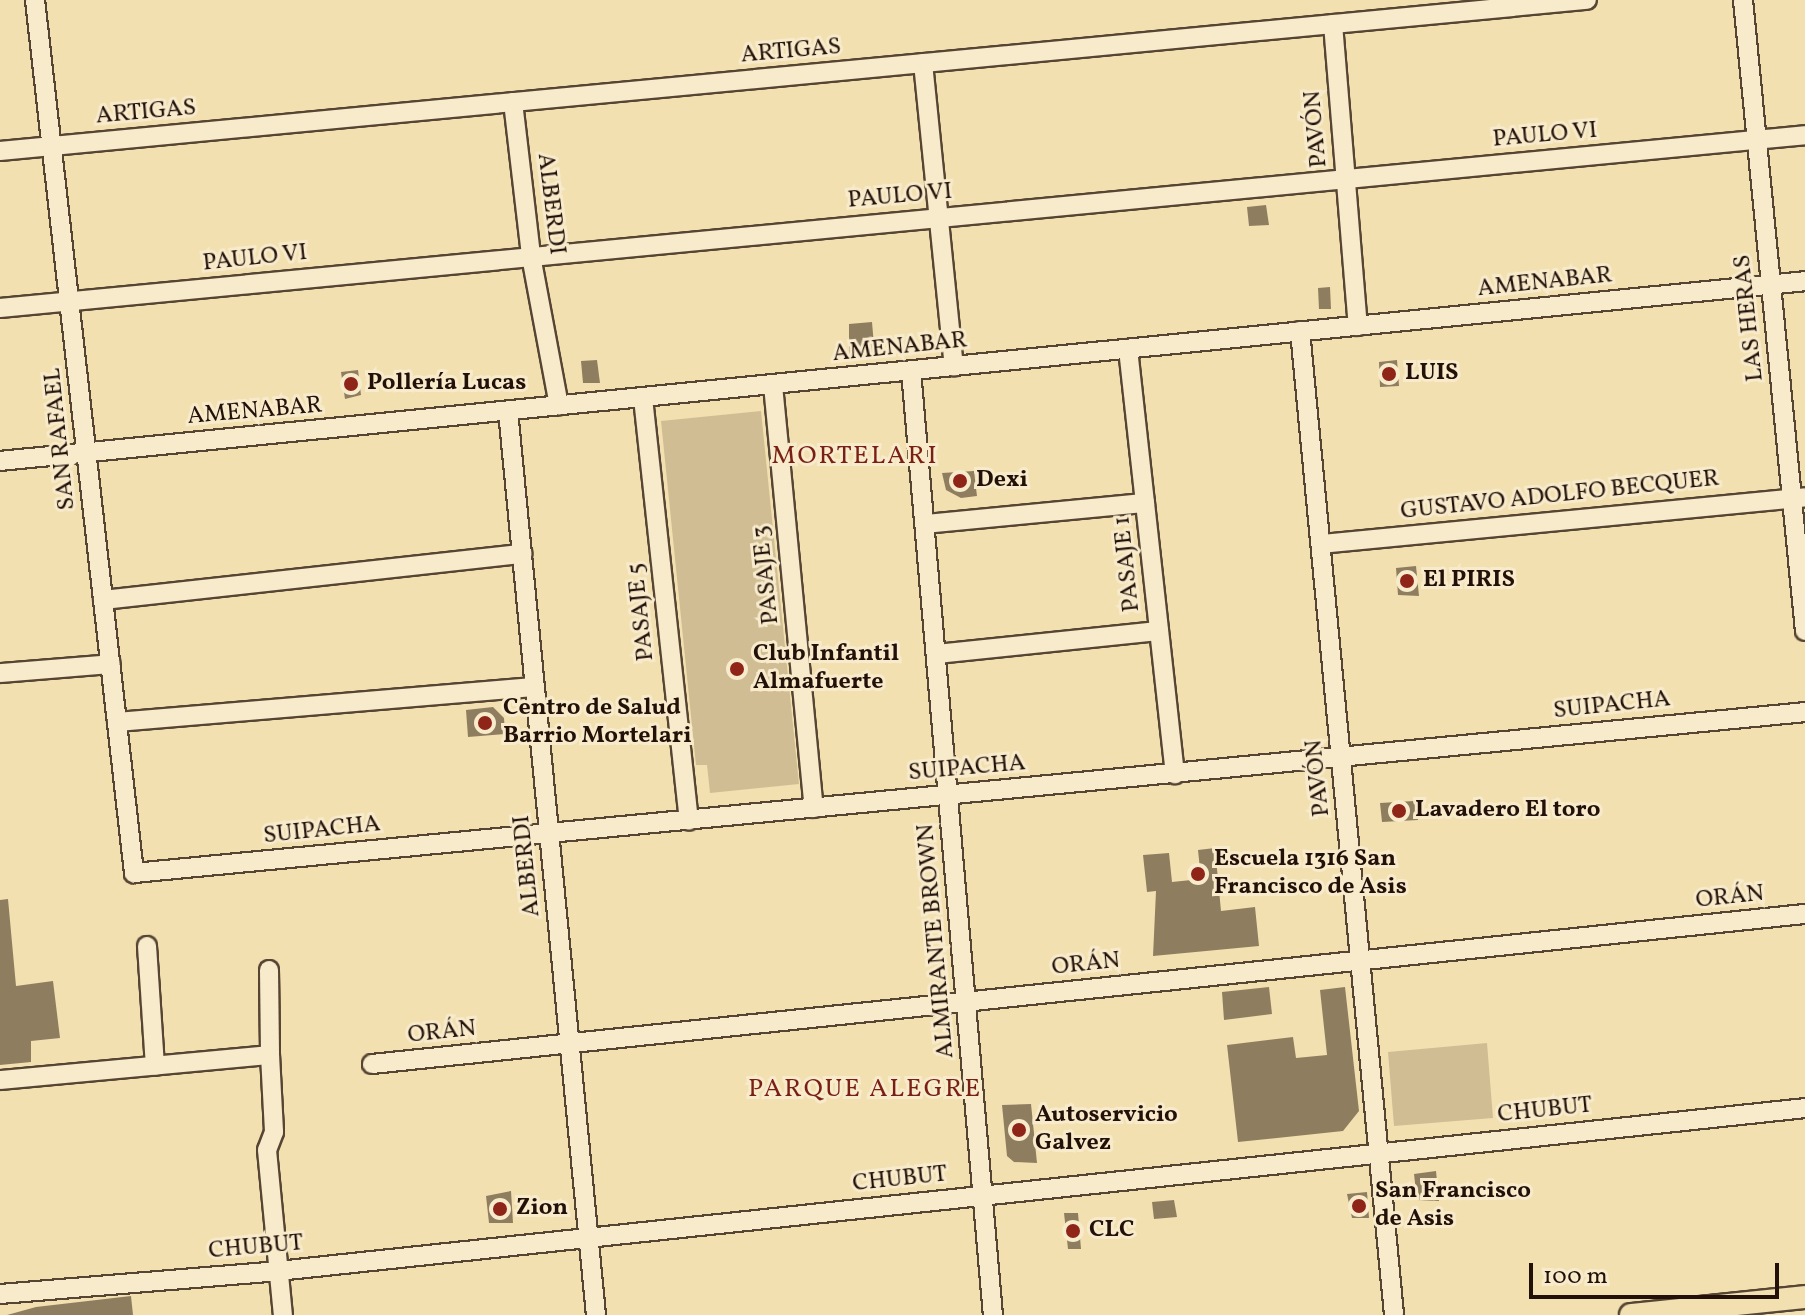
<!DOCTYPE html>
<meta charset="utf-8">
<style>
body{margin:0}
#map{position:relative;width:1805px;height:1315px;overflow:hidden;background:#f3e0b1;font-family:Vollkorn,serif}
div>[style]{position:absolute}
.green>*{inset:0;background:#d0bd94}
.building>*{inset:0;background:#8f7d60}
.roads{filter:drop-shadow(2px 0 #574533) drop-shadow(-2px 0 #574533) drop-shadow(0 2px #574533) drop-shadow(0 -2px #574533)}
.minor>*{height:18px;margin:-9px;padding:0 9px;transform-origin:9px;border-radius:9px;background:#f7ebcc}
.major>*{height:22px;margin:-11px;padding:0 11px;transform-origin:11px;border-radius:11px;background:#f3e0b1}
.dots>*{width:22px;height:22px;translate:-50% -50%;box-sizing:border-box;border:4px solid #f7ebcc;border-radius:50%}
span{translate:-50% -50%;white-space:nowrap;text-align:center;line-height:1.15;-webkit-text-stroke:6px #f7ebcc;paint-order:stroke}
.street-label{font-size:24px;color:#231109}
.poi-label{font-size:24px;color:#231109;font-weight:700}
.left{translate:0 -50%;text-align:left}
.neighbourhood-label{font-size:26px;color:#7a1f14;letter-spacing:2px}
.scale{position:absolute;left:1529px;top:1263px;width:250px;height:36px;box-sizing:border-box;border:4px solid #231109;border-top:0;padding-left:10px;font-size:24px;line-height:28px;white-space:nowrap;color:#231109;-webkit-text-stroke:6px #f7ebcc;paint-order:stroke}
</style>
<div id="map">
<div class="green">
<div style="clip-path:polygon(761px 411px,799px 784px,710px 793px,707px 765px,696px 765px,661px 421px)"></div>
<div style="clip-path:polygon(1487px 1043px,1493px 1118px,1394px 1126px,1388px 1052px)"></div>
</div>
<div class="building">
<div style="clip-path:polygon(1266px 205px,1269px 225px,1249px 226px,1247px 207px)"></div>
<div style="clip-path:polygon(1330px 287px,1331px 309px,1319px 309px,1318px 288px)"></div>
<div style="clip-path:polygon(872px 322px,875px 357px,849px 361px,849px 324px)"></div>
<div style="clip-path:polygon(597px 360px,600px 383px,583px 383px,581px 361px)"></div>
<div style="clip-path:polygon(1397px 360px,1399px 386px,1380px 387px,1379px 362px)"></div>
<div style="clip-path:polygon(358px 370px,361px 395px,345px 399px,341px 372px)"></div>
<div style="clip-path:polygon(974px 471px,977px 496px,961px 498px,946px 490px,942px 473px)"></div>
<div style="clip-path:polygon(1416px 566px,1419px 596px,1398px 595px,1396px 568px)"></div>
<div style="clip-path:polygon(493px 707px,504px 718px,505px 734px,468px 737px,466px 710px)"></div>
<div style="clip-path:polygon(1414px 801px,1418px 820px,1382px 822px,1380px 803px)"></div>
<div style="clip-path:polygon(1215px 848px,1221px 911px,1255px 907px,1259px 946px,1153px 956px,1156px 891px,1147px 892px,1143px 855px,1169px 853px,1172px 882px,1201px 879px,1198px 850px)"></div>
<div style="clip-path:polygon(8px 899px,16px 986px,53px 981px,60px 1038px,31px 1041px,31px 1062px,0 1065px,0 900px)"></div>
<div style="clip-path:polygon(1269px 987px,1272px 1014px,1224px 1020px,1222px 992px)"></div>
<div style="clip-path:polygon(1345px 987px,1359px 1111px,1343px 1131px,1238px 1142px,1227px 1045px,1293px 1037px,1296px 1058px,1327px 1055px,1320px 990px)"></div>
<div style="clip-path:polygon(1031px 1104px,1037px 1163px,1014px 1162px,1007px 1156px,1002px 1105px)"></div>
<div style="clip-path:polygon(1436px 1171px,1439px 1201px,1417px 1200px,1414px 1174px)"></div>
<div style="clip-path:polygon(511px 1191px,513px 1223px,489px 1223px,486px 1196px)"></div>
<div style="clip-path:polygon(1367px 1192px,1369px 1218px,1352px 1218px,1347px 1194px)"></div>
<div style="clip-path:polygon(1174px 1200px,1177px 1217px,1154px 1219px,1152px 1202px)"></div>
<div style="clip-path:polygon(1064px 1213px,1078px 1213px,1081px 1249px,1068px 1249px)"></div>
<div style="clip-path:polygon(131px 1296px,133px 1315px,7px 1315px,36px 1307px)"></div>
</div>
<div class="roads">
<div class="minor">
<div style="left:35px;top:0;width:879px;rotate:83.53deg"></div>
<div style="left:134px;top:873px;width:1679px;rotate:-5.5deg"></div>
<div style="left:1743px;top:0;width:634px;rotate:84.39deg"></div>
<div style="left:1333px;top:24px;width:303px;rotate:85.3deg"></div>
<div style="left:923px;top:63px;width:305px;rotate:84.2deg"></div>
<div style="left:513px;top:102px;width:155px;rotate:83.3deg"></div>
<div style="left:531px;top:256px;width:152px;rotate:79.4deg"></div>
<div style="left:0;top:151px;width:1594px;rotate:-5.44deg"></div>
<div style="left:0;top:308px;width:1813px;rotate:-5.47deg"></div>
<div style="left:1300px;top:331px;width:988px;rotate:84.54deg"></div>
<div style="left:1128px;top:349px;width:428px;rotate:83.7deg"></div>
<div style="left:911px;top:371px;width:948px;rotate:85.04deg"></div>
<div style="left:773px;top:385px;width:425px;rotate:84.5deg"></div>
<div style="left:643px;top:398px;width:425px;rotate:83.8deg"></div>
<div style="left:508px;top:411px;width:908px;rotate:84.44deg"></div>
<div style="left:0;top:461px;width:1814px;rotate:-5.69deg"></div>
<div style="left:925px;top:524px;width:221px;rotate:-5.5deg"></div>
<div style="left:1321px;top:544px;width:486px;rotate:-5.5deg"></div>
<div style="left:103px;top:600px;width:422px;rotate:-6.3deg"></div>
<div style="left:936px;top:654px;width:224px;rotate:-5.9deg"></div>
<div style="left:0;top:673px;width:111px;rotate:-4.6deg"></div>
<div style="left:117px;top:722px;width:418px;rotate:-4.8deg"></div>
<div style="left:147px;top:946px;width:120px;rotate:86.2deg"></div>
<div style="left:269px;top:970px;width:85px;rotate:89.3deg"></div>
<div style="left:372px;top:1064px;width:1441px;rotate:-5.98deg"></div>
<div style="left:0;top:1080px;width:271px;rotate:-5.3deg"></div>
<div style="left:270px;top:1055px;width:77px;rotate:87deg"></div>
<div style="left:274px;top:1132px;width:19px;rotate:111deg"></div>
<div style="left:267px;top:1150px;width:166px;rotate:84.5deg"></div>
<div style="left:0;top:1294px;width:279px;rotate:-4.7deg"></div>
<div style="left:278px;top:1271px;width:1536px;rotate:-6.09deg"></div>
</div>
<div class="major">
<div style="left:1631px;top:1315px;width:175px;rotate:-5.9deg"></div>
</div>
</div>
<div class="dots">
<div style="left:1389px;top:374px;background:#8f2418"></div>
<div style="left:351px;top:384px;background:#8f2418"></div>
<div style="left:960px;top:481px;background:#8f2418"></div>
<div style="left:1407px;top:581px;background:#8f2418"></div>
<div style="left:737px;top:669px;background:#8f2418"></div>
<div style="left:485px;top:723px;background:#8f2418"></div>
<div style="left:1399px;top:811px;background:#8f2418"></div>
<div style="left:1198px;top:874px;background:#8f2418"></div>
<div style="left:1019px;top:1130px;background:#8f2418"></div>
<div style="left:1359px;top:1206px;background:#8f2418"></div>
<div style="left:500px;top:1209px;background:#8f2418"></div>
<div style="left:1073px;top:1231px;background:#8f2418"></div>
</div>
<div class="street-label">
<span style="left:791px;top:52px;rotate:-5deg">ARTIGAS</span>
<span style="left:146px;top:113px;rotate:-5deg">ARTIGAS</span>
<span style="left:1317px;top:129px;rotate:-95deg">PAVÓN</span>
<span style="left:1545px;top:136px;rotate:-5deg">PAULO VI</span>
<span style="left:900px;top:197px;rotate:-5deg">PAULO VI</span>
<span style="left:550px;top:204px;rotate:83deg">ALBERDI</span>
<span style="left:255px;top:259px;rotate:-6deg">PAULO VI</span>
<span style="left:1545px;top:283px;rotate:-6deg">AMENABAR</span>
<span style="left:1750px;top:318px;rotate:-96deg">LAS HERAS</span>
<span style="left:900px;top:348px;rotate:-6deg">AMENABAR</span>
<span style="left:255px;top:412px;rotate:-5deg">AMENABAR</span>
<span style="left:61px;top:439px;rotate:-96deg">SAN RAFAEL</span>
<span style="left:1560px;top:496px;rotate:-6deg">GUSTAVO ADOLFO BECQUER</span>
<span style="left:1128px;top:564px;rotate:-96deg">PASAJE 1</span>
<span style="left:767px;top:575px;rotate:-96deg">PASAJE 3</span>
<span style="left:642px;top:612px;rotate:-96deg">PASAJE 5</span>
<span style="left:1612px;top:706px;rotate:-6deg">SUIPACHA</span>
<span style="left:967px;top:769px;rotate:-5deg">SUIPACHA</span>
<span style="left:1319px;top:778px;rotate:-96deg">PAVÓN</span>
<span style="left:322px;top:831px;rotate:-6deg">SUIPACHA</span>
<span style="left:528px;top:866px;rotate:-96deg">ALBERDI</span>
<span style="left:1730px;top:898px;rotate:-6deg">ORÁN</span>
<span style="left:937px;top:941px;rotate:-95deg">ALMIRANTE BROWN</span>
<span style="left:1086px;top:965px;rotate:-6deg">ORÁN</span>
<span style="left:442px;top:1033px;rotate:-6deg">ORÁN</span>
<span style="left:1545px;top:1111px;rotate:-6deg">CHUBUT</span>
<span style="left:900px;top:1180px;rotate:-6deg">CHUBUT</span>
<span style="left:256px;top:1248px;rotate:-5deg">CHUBUT</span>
</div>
<div class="poi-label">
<span class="left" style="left:1405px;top:374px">LUIS</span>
<span class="left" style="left:367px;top:384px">Pollería Lucas</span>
<span class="left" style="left:976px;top:481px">Dexi</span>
<span class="left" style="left:1423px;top:581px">El PIRIS</span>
<span class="left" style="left:753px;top:669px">Club Infantil<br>Almafuerte</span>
<span class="left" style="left:503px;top:723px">Centro de Salud<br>Barrio Mortelari</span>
<span class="left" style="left:1415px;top:811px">Lavadero El toro</span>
<span class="left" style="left:1214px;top:874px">Escuela 1316 San<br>Francisco de Asis</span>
<span class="left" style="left:1035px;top:1130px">Autoservicio<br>Galvez</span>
<span class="left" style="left:1375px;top:1206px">San Francisco<br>de Asis</span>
<span class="left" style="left:516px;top:1209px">Zion</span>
<span class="left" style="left:1089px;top:1231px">CLC</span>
</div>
<div class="neighbourhood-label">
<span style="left:855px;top:457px">MORTELARI</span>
<span style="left:865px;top:1090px">PARQUE ALEGRE</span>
</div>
<div class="scale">100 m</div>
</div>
